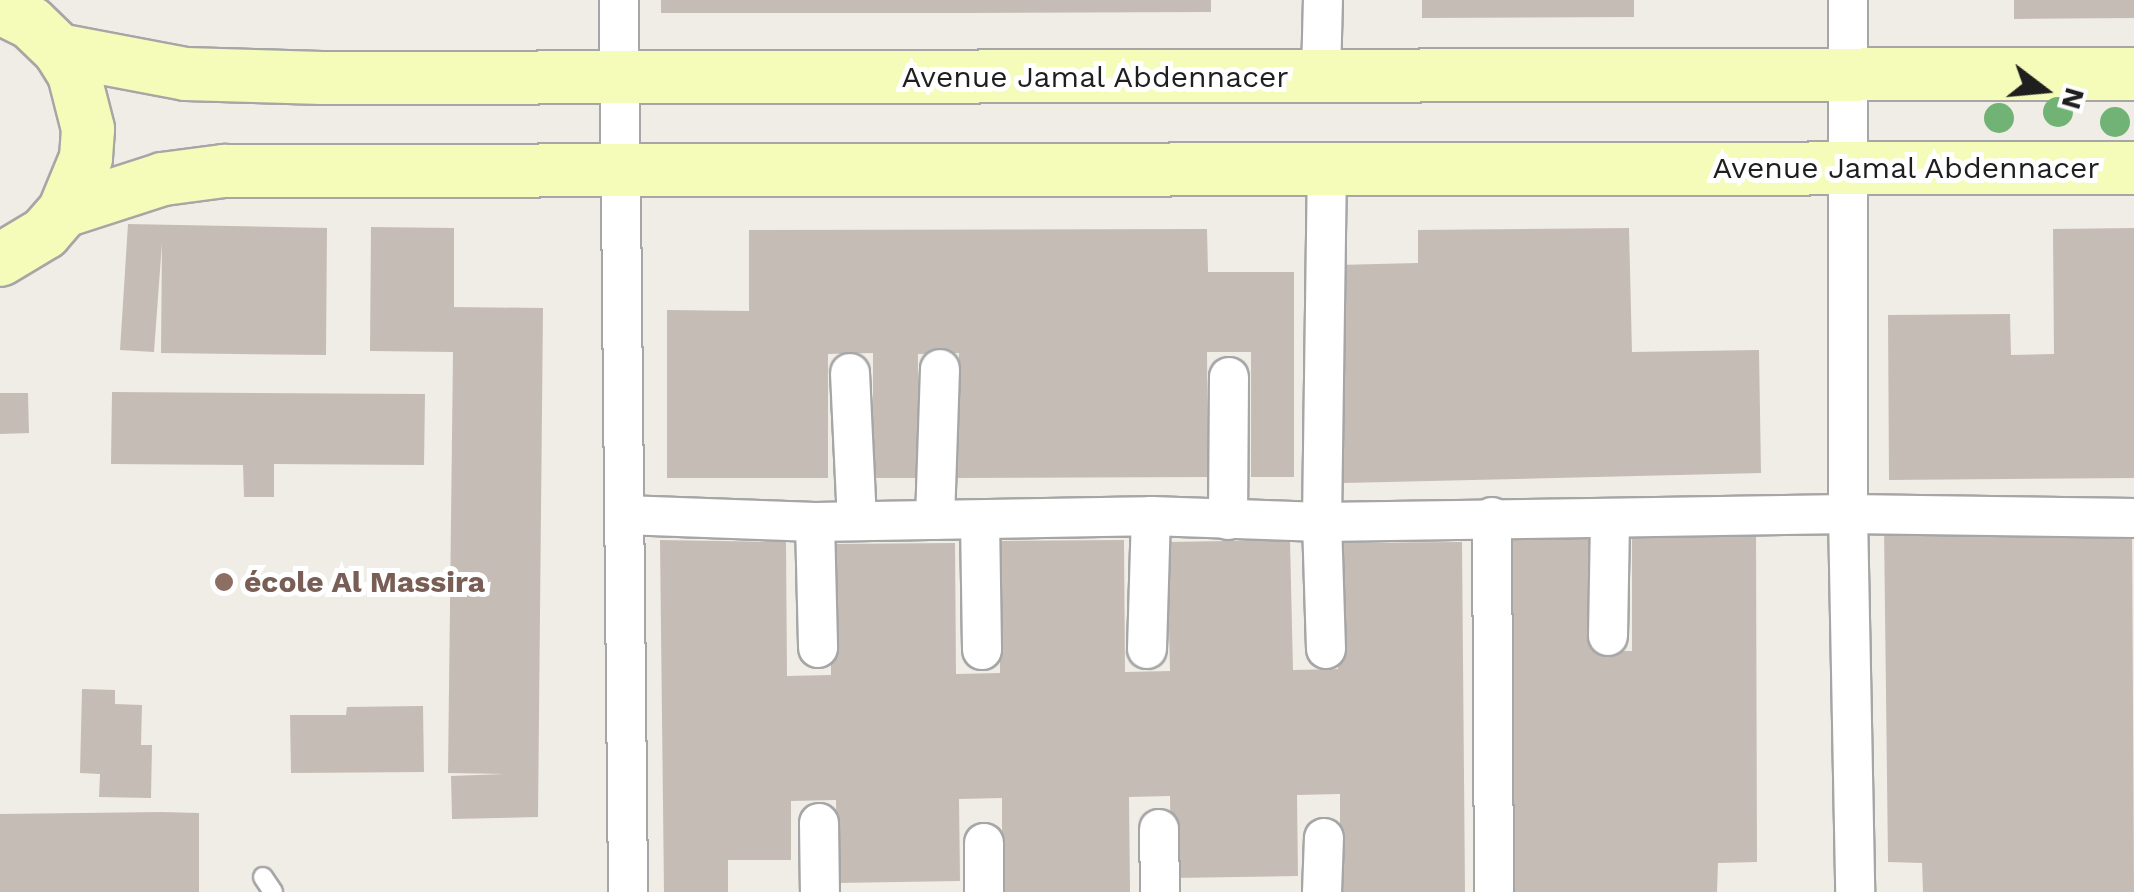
<!DOCTYPE html>
<meta charset="utf-8">
<style>
body{margin:0}
#map{position:relative;width:2134px;height:892px;overflow:hidden;background:#f0ede6;font-family:"Work Sans",sans-serif}
div>[style]{position:absolute}
.building>*{inset:0;background:#c5bcb5}
.roads{filter:drop-shadow(2px 0 #a6a6a6) drop-shadow(-2px 0 #a6a6a6) drop-shadow(0 2px #a6a6a6) drop-shadow(0 -2px #a6a6a6)}
.lane>*{height:18px;margin:-9px;padding:0 9px;transform-origin:9px;border-radius:9px;background:#fff}
.street>*{height:38px;margin:-19px;padding:0 19px;transform-origin:19px;border-radius:19px;background:#fff}
.secondary>*{height:52px;margin:-26px;padding:0 26px;transform-origin:26px;border-radius:26px;background:#f5fbb9}
.trees>*{width:30px;height:30px;margin:-15px;border-radius:50%;background:#71b275}
.dots>*{width:28px;height:28px;translate:-50% -50%;box-sizing:border-box;border:5px solid #fff;border-radius:50%}
span{translate:-50% -50%;white-space:nowrap;text-align:center;line-height:1.15;-webkit-text-stroke:10px #fff;paint-order:stroke}
.street-label{font-size:30px;color:#1f1f1f}
.education-label{font-size:30px;color:#785e54;font-weight:700}
.left{translate:0 -50%;text-align:left}
.north{position:absolute;left:1994px;top:40px;width:100px;height:100px;-webkit-text-stroke:8px #fff;paint-order:stroke;rotate:106deg;font-size:28px;font-weight:700;line-height:40px;text-align:center;color:#1f1f1f}
.north::after{content:'';display:block;margin:auto;width:35px;height:45px;background:#1f1f1f;clip-path:polygon(50% 0,100% 100%,50% 72%,0 100%)}
</style>
<div id="map">
<div class="building">
<div style="clip-path:polygon(661px 0,1211px 0,1211px 12px,965px 13px,661px 13px)"></div>
<div style="clip-path:polygon(1422px 0,1634px 0,1634px 17px,1422px 18px)"></div>
<div style="clip-path:polygon(2014px 0,2134px 0,2134px 18px,2014px 19px)"></div>
<div style="clip-path:polygon(128px 224px,327px 228px,326px 355px,161px 353px,162px 243px,154px 352px,120px 350px)"></div>
<div style="clip-path:polygon(371px 227px,454px 228px,454px 307px,543px 308px,538px 817px,452px 819px,451px 776px,505px 774px,448px 773px,453px 352px,370px 351px)"></div>
<div style="clip-path:polygon(1629px 228px,1632px 352px,1759px 350px,1761px 473px,1344px 483px,1337px 265px,1418px 263px,1418px 230px)"></div>
<div style="clip-path:polygon(2134px 228px,2134px 478px,1889px 480px,1888px 315px,2010px 314px,2011px 355px,2054px 354px,2053px 229px)"></div>
<div style="clip-path:polygon(1207px 229px,1208px 272px,1294px 272px,1294px 477px,1251px 477px,1251px 352px,1207px 352px,1208px 477px,958px 478px,959px 353px,918px 354px,918px 478px,873px 478px,873px 353px,828px 354px,828px 478px,667px 478px,667px 310px,749px 311px,749px 230px)"></div>
<div style="clip-path:polygon(112px 392px,425px 394px,424px 465px,274px 464px,274px 497px,244px 497px,243px 465px,111px 464px)"></div>
<div style="clip-path:polygon(0 393px,28px 393px,29px 433px,0 434px)"></div>
<div style="clip-path:polygon(2132px 523px,2134px 892px,1923px 892px,1922px 863px,1888px 862px,1884px 527px)"></div>
<div style="clip-path:polygon(1756px 526px,1757px 862px,1718px 863px,1717px 892px,1510px 892px,1508px 528px,1592px 527px,1593px 651px,1632px 651px,1632px 527px)"></div>
<div style="clip-path:polygon(660px 540px,786px 542px,787px 676px,831px 675px,830px 544px,955px 543px,956px 674px,1000px 673px,999px 541px,1124px 540px,1125px 672px,1170px 671px,1167px 542px,1290px 540px,1293px 670px,1338px 669px,1337px 543px,1462px 542px,1465px 892px,1340px 892px,1340px 794px,1297px 795px,1298px 876px,1171px 878px,1170px 796px,1129px 797px,1130px 892px,1002px 892px,1002px 798px,959px 799px,960px 881px,837px 883px,836px 800px,791px 801px,791px 860px,728px 860px,728px 892px,664px 892px)"></div>
<div style="clip-path:polygon(82px 689px,115px 690px,115px 704px,142px 705px,141px 745px,152px 745px,151px 798px,99px 797px,100px 774px,80px 773px)"></div>
<div style="clip-path:polygon(423px 706px,424px 772px,291px 773px,290px 715px,346px 715px,347px 707px)"></div>
<div style="clip-path:polygon(162px 812px,199px 813px,199px 892px,0 892px,0 814px)"></div>
</div>
<div class="roads">
<div class="lane">
<div style="left:263px;top:877px;width:18px;rotate:56deg"></div>
</div>
<div class="street">
<div style="left:619px;top:0;width:892px;rotate:89.42deg"></div>
<div style="left:1848px;top:0;width:514px;rotate:90deg"></div>
<div style="left:1848px;top:514px;width:378px;rotate:88.9deg"></div>
<div style="left:1321px;top:75px;width:75px;rotate:-88.5deg"></div>
<div style="left:850px;top:373px;width:147px;rotate:87.3deg"></div>
<div style="left:624px;top:515px;width:191px;rotate:2.1deg"></div>
<div style="left:815px;top:522px;width:336px;rotate:-1deg"></div>
<div style="left:1151px;top:516px;width:171px;rotate:2deg"></div>
<div style="left:1322px;top:522px;width:526px;rotate:-0.87deg"></div>
<div style="left:1848px;top:514px;width:286px;rotate:0.8deg"></div>
<div style="left:1492px;top:517px;width:375px;rotate:89.7deg"></div>
<div style="left:935px;top:520px;width:151px;rotate:-88.1deg"></div>
<div style="left:980px;top:520px;width:130px;rotate:89.1deg"></div>
<div style="left:1228px;top:520px;width:143px;rotate:-89.6deg"></div>
<div style="left:815px;top:522px;width:126px;rotate:88.6deg"></div>
<div style="left:1608px;top:636px;width:118px;rotate:-89deg"></div>
<div style="left:1147px;top:649px;width:133px;rotate:-88.3deg"></div>
<div style="left:1326px;top:649px;width:127px;rotate:-91.8deg"></div>
<div style="left:1322px;top:522px;width:352px;rotate:-89.2deg"></div>
<div style="left:819px;top:823px;width:69px;rotate:89.2deg"></div>
<div style="left:1159px;top:829px;width:63px;rotate:89.1deg"></div>
<div style="left:984px;top:892px;width:49px;rotate:-90deg"></div>
<div style="left:1322px;top:892px;width:54px;rotate:-87.9deg"></div>
</div>
<div class="secondary">
<div style="left:0;top:8px;width:34px;rotate:26deg"></div>
<div style="left:31px;top:23px;width:39px;rotate:44deg"></div>
<div style="left:59px;top:50px;width:28px;rotate:58deg"></div>
<div style="left:74px;top:74px;width:57px;rotate:75.7deg"></div>
<div style="left:88px;top:129px;width:29px;rotate:94deg"></div>
<div style="left:86px;top:158px;width:57px;rotate:112.5deg"></div>
<div style="left:64px;top:211px;width:29px;rotate:131deg"></div>
<div style="left:45px;top:233px;width:52px;rotate:149deg"></div>
<div style="left:59px;top:50px;width:129px;rotate:10.7deg"></div>
<div style="left:186px;top:74px;width:136px;rotate:1.7deg"></div>
<div style="left:322px;top:78px;width:1812px;rotate:-0.13deg"></div>
<div style="left:64px;top:211px;width:104px;rotate:-17.9deg"></div>
<div style="left:163px;top:179px;width:62px;rotate:-7.5deg"></div>
<div style="left:224px;top:171px;width:1910px;rotate:-0.09deg"></div>
</div>
</div>
<div class="trees">
<div style="left:2058px;top:112px"></div>
<div style="left:1999px;top:118px"></div>
<div style="left:2115px;top:122px"></div>
</div>
<div class="dots">
<div style="left:224px;top:582px;background:#8d6e63"></div>
</div>
<div class="street-label">
<span style="left:1095px;top:77px">Avenue Jamal Abdennacer</span>
<span style="left:1906px;top:168px">Avenue Jamal Abdennacer</span>
</div>
<div class="education-label">
<span class="left" style="left:244px;top:582px">école Al Massira</span>
</div>
<div class="north">N</div>
</div>
